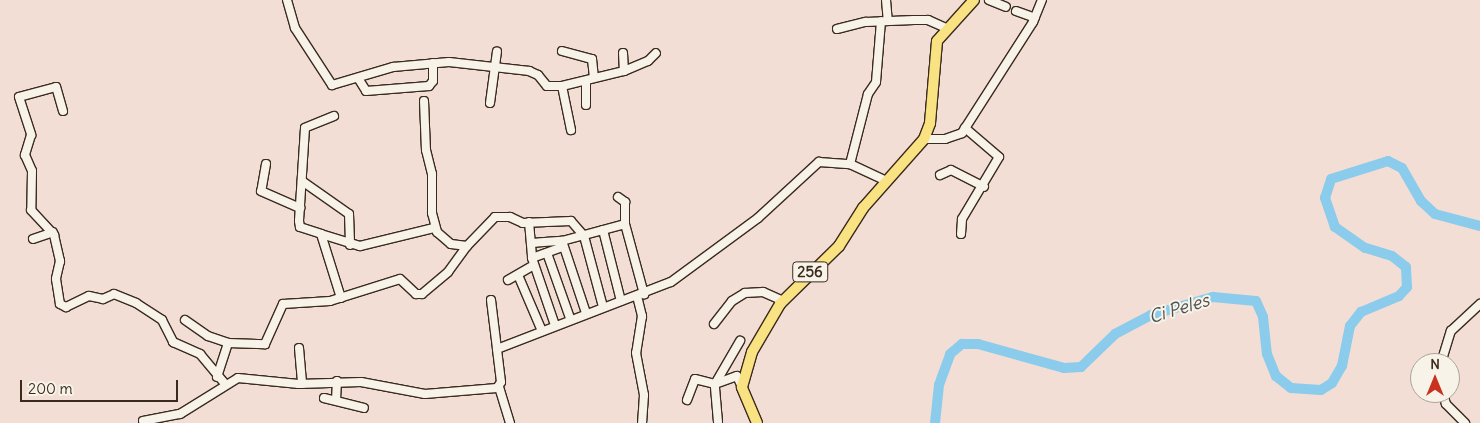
<!DOCTYPE html>
<style>
body{margin:0}
#map{position:relative;width:1480px;height:423px;overflow:hidden;background:#f2ded4;font-family:Delius,sans-serif}
div>[style]{position:absolute}
.river>*{height:10px;margin:-5px;padding:0 5px;transform-origin:5px;border-radius:5px;background:#8bcbec}
.roads{filter:drop-shadow(1px 0 #3b2a1e) drop-shadow(-1px 0 #3b2a1e) drop-shadow(0 1px #3b2a1e) drop-shadow(0 -1px #3b2a1e)}
.minor>*{height:8px;margin:-4px;padding:0 4px;transform-origin:4px;border-radius:4px;background:#f7f3e8}
.major>*{height:10px;margin:-5px;padding:0 5px;transform-origin:5px;border-radius:5px;background:#f8e281}
span{translate:-50% -50%;white-space:nowrap;text-align:center;line-height:1.15;-webkit-text-stroke:4px #f7f3e8;paint-order:stroke}
.shield-label span{padding:1px 4px;background:#f7f3e8;border:1px solid;border-radius:4px;-webkit-text-stroke-width:0}
.shield-label{font-size:15px;color:#3b2a1e;font-weight:700}
.water-label{font-size:18px;color:#4f5252;font-style:italic}
.north{position:absolute;left:1410px;top:353px;width:50px;height:50px;box-sizing:border-box;background:#f7f3e8;border:1px solid #aca397;border-radius:50%;rotate:0deg;font-size:14px;font-weight:700;line-height:20px;text-align:center;color:#3b2a1e}
.north::after{content:'';display:block;margin:auto;width:18px;height:22px;background:#c8321e;clip-path:polygon(50% 0,100% 100%,50% 72%,0 100%)}
.scale{position:absolute;left:20px;top:380px;width:158px;height:22px;box-sizing:border-box;border:2px solid #3b2a1e;border-top:0;padding-left:6px;font-size:15px;line-height:18px;white-space:nowrap;color:#3b2a1e;-webkit-text-stroke:4px #f7f3e8;paint-order:stroke}
</style>
<div id="map">
<div class="river">
<div style="left:935px;top:423px;width:38px;rotate:-84deg"></div>
<div style="left:939px;top:385px;width:33px;rotate:-70deg"></div>
<div style="left:950px;top:354px;width:16px;rotate:-40deg"></div>
<div style="left:962px;top:344px;width:16px"></div>
<div style="left:978px;top:344px;width:89px;rotate:15.6deg"></div>
<div style="left:1064px;top:368px;width:17px;rotate:-3deg"></div>
<div style="left:1081px;top:367px;width:47px;rotate:-44.1deg"></div>
<div style="left:1115px;top:334px;width:41px;rotate:-27.8deg"></div>
<div style="left:1151px;top:315px;width:65px;rotate:-16.2deg"></div>
<div style="left:1213px;top:297px;width:43px;rotate:5.3deg"></div>
<div style="left:1256px;top:301px;width:17px;rotate:66deg"></div>
<div style="left:1263px;top:317px;width:37px;rotate:84deg"></div>
<div style="left:1267px;top:354px;width:24px;rotate:68deg"></div>
<div style="left:1276px;top:376px;width:19px;rotate:39deg"></div>
<div style="left:1291px;top:388px;width:30px;rotate:4deg"></div>
<div style="left:1321px;top:390px;width:13px;rotate:-32deg"></div>
<div style="left:1332px;top:383px;width:20px;rotate:-60deg"></div>
<div style="left:1342px;top:366px;width:41px;rotate:-78.7deg"></div>
<div style="left:1350px;top:326px;width:18px;rotate:-52deg"></div>
<div style="left:1361px;top:312px;width:41px;rotate:-22.8deg"></div>
<div style="left:1399px;top:296px;width:12px;rotate:-48deg"></div>
<div style="left:1407px;top:287px;width:20px;rotate:-93deg"></div>
<div style="left:1406px;top:267px;width:18px;rotate:-142deg"></div>
<div style="left:1392px;top:256px;width:28px;rotate:-163deg"></div>
<div style="left:1365px;top:248px;width:37px;rotate:-145deg"></div>
<div style="left:1335px;top:227px;width:31px;rotate:-109deg"></div>
<div style="left:1325px;top:198px;width:20px;rotate:-72deg"></div>
<div style="left:1331px;top:179px;width:60px;rotate:-17.5deg"></div>
<div style="left:1388px;top:161px;width:16px;rotate:27deg"></div>
<div style="left:1402px;top:168px;width:38px;rotate:60deg"></div>
<div style="left:1421px;top:201px;width:19px;rotate:43deg"></div>
<div style="left:1435px;top:214px;width:47px;rotate:14.9deg"></div>
</div>
<div class="roads">
<div class="minor">
<div style="left:287px;top:0;width:29px;rotate:74deg"></div>
<div style="left:295px;top:28px;width:68px;rotate:57deg"></div>
<div style="left:332px;top:85px;width:64px;rotate:-16.4deg"></div>
<div style="left:393px;top:67px;width:56px;rotate:-5.1deg"></div>
<div style="left:449px;top:62px;width:81px;rotate:6.4deg"></div>
<div style="left:529px;top:71px;width:10px;rotate:24deg"></div>
<div style="left:538px;top:75px;width:14px;rotate:51deg"></div>
<div style="left:547px;top:86px;width:15px"></div>
<div style="left:562px;top:86px;width:64px;rotate:-13.6deg"></div>
<div style="left:624px;top:71px;width:26px;rotate:-23deg"></div>
<div style="left:648px;top:61px;width:11px;rotate:-45deg"></div>
<div style="left:886px;top:0;width:21px;rotate:85deg"></div>
<div style="left:989px;top:0;width:18px;rotate:22deg"></div>
<div style="left:1016px;top:11px;width:20px;rotate:20deg"></div>
<div style="left:837px;top:29px;width:30px;rotate:-14deg"></div>
<div style="left:866px;top:22px;width:48px;rotate:-2.4deg"></div>
<div style="left:914px;top:20px;width:14px"></div>
<div style="left:928px;top:20px;width:20px;rotate:24deg"></div>
<div style="left:562px;top:51px;width:31px;rotate:15deg"></div>
<div style="left:592px;top:59px;width:18px;rotate:84deg"></div>
<div style="left:623px;top:53px;width:18px;rotate:87deg"></div>
<div style="left:358px;top:78px;width:15px;rotate:58deg"></div>
<div style="left:366px;top:91px;width:63px;rotate:-4.5deg"></div>
<div style="left:429px;top:86px;width:6px;rotate:-51deg"></div>
<div style="left:433px;top:81px;width:18px;rotate:-90deg"></div>
<div style="left:586px;top:81px;width:24px;rotate:90deg"></div>
<div style="left:562px;top:86px;width:45px;rotate:78.4deg"></div>
<div style="left:424px;top:101px;width:49px;rotate:87.7deg"></div>
<div style="left:426px;top:150px;width:25px;rotate:76deg"></div>
<div style="left:432px;top:174px;width:39px;rotate:90deg"></div>
<div style="left:432px;top:213px;width:20px;rotate:75deg"></div>
<div style="left:437px;top:232px;width:18px;rotate:41deg"></div>
<div style="left:451px;top:244px;width:16px;rotate:7deg"></div>
<div style="left:467px;top:246px;width:40px;rotate:-46deg"></div>
<div style="left:495px;top:217px;width:15px"></div>
<div style="left:510px;top:217px;width:14px;rotate:25deg"></div>
<div style="left:523px;top:223px;width:48px;rotate:-2.4deg"></div>
<div style="left:571px;top:221px;width:20px;rotate:49deg"></div>
<div style="left:584px;top:236px;width:73px;rotate:75deg"></div>
<div style="left:490px;top:103px;width:52px;rotate:-82.3deg"></div>
<div style="left:63px;top:111px;width:25px;rotate:-106deg"></div>
<div style="left:56px;top:87px;width:38px;rotate:165deg"></div>
<div style="left:19px;top:97px;width:40px;rotate:72deg"></div>
<div style="left:31px;top:135px;width:21px;rotate:107deg"></div>
<div style="left:25px;top:155px;width:17px;rotate:66deg"></div>
<div style="left:32px;top:171px;width:39px;rotate:91deg"></div>
<div style="left:31px;top:210px;width:34px;rotate:47deg"></div>
<div style="left:54px;top:235px;width:27px;rotate:77deg"></div>
<div style="left:60px;top:261px;width:18px;rotate:103deg"></div>
<div style="left:56px;top:279px;width:25px;rotate:81deg"></div>
<div style="left:60px;top:304px;width:7px;rotate:27deg"></div>
<div style="left:66px;top:307px;width:25px;rotate:-26deg"></div>
<div style="left:89px;top:296px;width:14px;rotate:12deg"></div>
<div style="left:103px;top:299px;width:12px;rotate:-24deg"></div>
<div style="left:114px;top:294px;width:24px;rotate:22deg"></div>
<div style="left:136px;top:303px;width:31px;rotate:33deg"></div>
<div style="left:162px;top:320px;width:25px;rotate:63deg"></div>
<div style="left:173px;top:342px;width:30px;rotate:24deg"></div>
<div style="left:200px;top:354px;width:38px;rotate:50deg"></div>
<div style="left:334px;top:116px;width:31px;rotate:158deg"></div>
<div style="left:305px;top:128px;width:93px;rotate:93.7deg"></div>
<div style="left:299px;top:221px;width:6px;rotate:81deg"></div>
<div style="left:300px;top:227px;width:22px;rotate:18deg"></div>
<div style="left:321px;top:234px;width:67px;rotate:72.6deg"></div>
<div style="left:924px;top:139px;width:21px"></div>
<div style="left:945px;top:139px;width:18px;rotate:-19deg"></div>
<div style="left:962px;top:133px;width:132px;rotate:-57.4deg"></div>
<div style="left:1033px;top:22px;width:24px;rotate:-68deg"></div>
<div style="left:266px;top:164px;width:27px;rotate:100deg"></div>
<div style="left:261px;top:191px;width:43px;rotate:23.6deg"></div>
<div style="left:850px;top:164px;width:72px;rotate:-75.6deg"></div>
<div style="left:868px;top:94px;width:14px;rotate:-56deg"></div>
<div style="left:876px;top:82px;width:61px;rotate:-85.3deg"></div>
<div style="left:940px;top:175px;width:12px;rotate:-24deg"></div>
<div style="left:951px;top:170px;width:37px;rotate:27deg"></div>
<div style="left:302px;top:181px;width:57px;rotate:35.1deg"></div>
<div style="left:349px;top:214px;width:31px;rotate:88deg"></div>
<div style="left:618px;top:197px;width:9px;rotate:36deg"></div>
<div style="left:625px;top:202px;width:22px;rotate:90deg"></div>
<div style="left:625px;top:224px;width:73px;rotate:74.8deg"></div>
<div style="left:529px;top:222px;width:36px;rotate:85deg"></div>
<div style="left:532px;top:258px;width:71px;rotate:71.1deg"></div>
<div style="left:603px;top:230px;width:73px;rotate:75.8deg"></div>
<div style="left:321px;top:234px;width:41px;rotate:17.1deg"></div>
<div style="left:360px;top:246px;width:76px;rotate:-13.7deg"></div>
<div style="left:961px;top:234px;width:15px;rotate:-86deg"></div>
<div style="left:962px;top:219px;width:72px;rotate:-59.2deg"></div>
<div style="left:999px;top:157px;width:45px;rotate:-139.5deg"></div>
<div style="left:33px;top:239px;width:21px;rotate:-19deg"></div>
<div style="left:531px;top:243px;width:31px;rotate:-4deg"></div>
<div style="left:547px;top:253px;width:69px;rotate:70.5deg"></div>
<div style="left:532px;top:258px;width:33px;rotate:-20deg"></div>
<div style="left:518px;top:275px;width:61px;rotate:66.8deg"></div>
<div style="left:508px;top:280px;width:30px;rotate:-30deg"></div>
<div style="left:637px;top:296px;width:21px;rotate:76deg"></div>
<div style="left:642px;top:316px;width:37px;rotate:99deg"></div>
<div style="left:636px;top:353px;width:43px;rotate:79.2deg"></div>
<div style="left:644px;top:395px;width:28px;rotate:94deg"></div>
<div style="left:491px;top:300px;width:49px;rotate:83deg"></div>
<div style="left:586px;top:313px;width:76px;rotate:-108.4deg"></div>
<div style="left:562px;top:241px;width:65px;rotate:-15.1deg"></div>
<div style="left:185px;top:320px;width:28px;rotate:35deg"></div>
<div style="left:208px;top:336px;width:21px;rotate:19deg"></div>
<div style="left:714px;top:324px;width:29px;rotate:-52deg"></div>
<div style="left:732px;top:301px;width:15px;rotate:-32deg"></div>
<div style="left:745px;top:293px;width:18px;rotate:-3deg"></div>
<div style="left:763px;top:292px;width:22px;rotate:24deg"></div>
<div style="left:299px;top:348px;width:36px;rotate:85deg"></div>
<div style="left:1441px;top:363px;width:34px;rotate:-73deg"></div>
<div style="left:1451px;top:331px;width:40px;rotate:-43deg"></div>
<div style="left:217px;top:377px;width:36px;rotate:-72deg"></div>
<div style="left:228px;top:343px;width:37px;rotate:2deg"></div>
<div style="left:265px;top:344px;width:44px;rotate:-65.8deg"></div>
<div style="left:283px;top:304px;width:47px;rotate:-3.7deg"></div>
<div style="left:330px;top:301px;width:73px;rotate:-17.4deg"></div>
<div style="left:400px;top:279px;width:22px;rotate:43deg"></div>
<div style="left:416px;top:294px;width:6px"></div>
<div style="left:422px;top:294px;width:34px;rotate:-40deg"></div>
<div style="left:448px;top:272px;width:32px;rotate:-54deg"></div>
<div style="left:499px;top:387px;width:38px;rotate:73deg"></div>
<div style="left:1443px;top:393px;width:11px;rotate:75deg"></div>
<div style="left:1446px;top:404px;width:27px;rotate:45deg"></div>
<div style="left:324px;top:398px;width:41px;rotate:14deg"></div>
<div style="left:336px;top:400px;width:19px;rotate:-87deg"></div>
<div style="left:687px;top:400px;width:22px;rotate:-69deg"></div>
<div style="left:695px;top:379px;width:21px;rotate:14deg"></div>
<div style="left:715px;top:384px;width:23px;rotate:-20deg"></div>
<div style="left:737px;top:376px;width:12px;rotate:66deg"></div>
<div style="left:143px;top:421px;width:38px;rotate:-11deg"></div>
<div style="left:180px;top:414px;width:68px;rotate:-31.8deg"></div>
<div style="left:238px;top:378px;width:61px;rotate:5.6deg"></div>
<div style="left:299px;top:384px;width:62px;rotate:-1.8deg"></div>
<div style="left:361px;top:382px;width:65px;rotate:10.6deg"></div>
<div style="left:425px;top:394px;width:72px;rotate:-4.8deg"></div>
<div style="left:497px;top:388px;width:7px;rotate:-56deg"></div>
<div style="left:501px;top:382px;width:33px;rotate:-97deg"></div>
<div style="left:497px;top:349px;width:186px;rotate:-21.1deg"></div>
<div style="left:671px;top:282px;width:108px;rotate:-36.3deg"></div>
<div style="left:758px;top:218px;width:83px;rotate:-42.6deg"></div>
<div style="left:819px;top:162px;width:31px;rotate:4deg"></div>
<div style="left:850px;top:164px;width:40px;rotate:25deg"></div>
<div style="left:718px;top:422px;width:38px;rotate:-95deg"></div>
<div style="left:715px;top:384px;width:50px;rotate:-59.8deg"></div>
</div>
<div class="major">
<div style="left:757px;top:423px;width:39px;rotate:-113deg"></div>
<div style="left:742px;top:387px;width:36px;rotate:-74deg"></div>
<div style="left:752px;top:352px;width:56px;rotate:-59.7deg"></div>
<div style="left:780px;top:304px;width:83px;rotate:-44.5deg"></div>
<div style="left:839px;top:246px;width:45px;rotate:-57.7deg"></div>
<div style="left:863px;top:208px;width:92px;rotate:-48.5deg"></div>
<div style="left:924px;top:139px;width:17px;rotate:-69deg"></div>
<div style="left:930px;top:123px;width:82px;rotate:-85.1deg"></div>
<div style="left:937px;top:41px;width:55px;rotate:-47.9deg"></div>
</div>
</div>
<div class="shield-label">
<span style="left:810px;top:272px">256</span>
</div>
<div class="water-label">
<span style="left:1179px;top:309px;rotate:-17deg">Ci Peles</span>
</div>
<div class="north">N</div>
<div class="scale">200 m</div>
</div>
